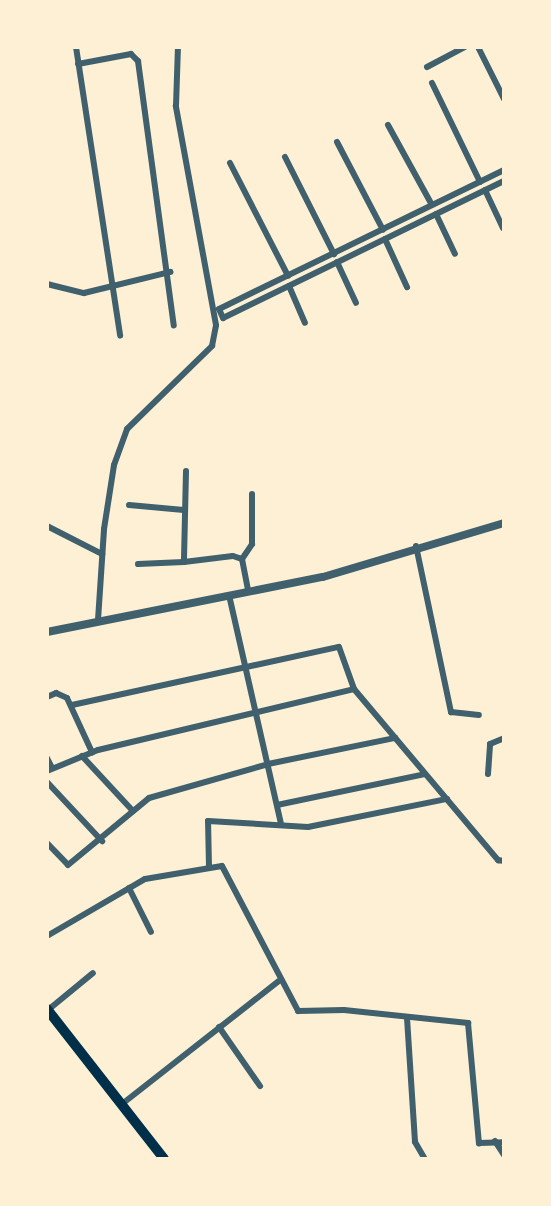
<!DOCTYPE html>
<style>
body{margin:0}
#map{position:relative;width:551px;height:1206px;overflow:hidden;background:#fdf0d5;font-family:"Work Sans",sans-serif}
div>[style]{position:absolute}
.minor>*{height:6px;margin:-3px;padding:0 3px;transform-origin:3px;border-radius:3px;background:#3f606c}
.tertiary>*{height:8px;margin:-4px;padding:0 4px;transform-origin:4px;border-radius:4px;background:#3f606c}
.primary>*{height:10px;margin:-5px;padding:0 5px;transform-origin:5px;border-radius:5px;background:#003049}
span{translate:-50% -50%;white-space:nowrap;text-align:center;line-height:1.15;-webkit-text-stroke:7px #fdf0d5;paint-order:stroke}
.frame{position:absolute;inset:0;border:49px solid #fdf0d5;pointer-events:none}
</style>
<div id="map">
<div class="minor">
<div style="left:76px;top:47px;width:292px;rotate:81.3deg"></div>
<div style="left:478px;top:47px;width:58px;rotate:63.4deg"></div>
<div style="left:78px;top:64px;width:54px;rotate:-10.7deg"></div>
<div style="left:131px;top:54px;width:10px;rotate:45deg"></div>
<div style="left:138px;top:61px;width:267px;rotate:82.3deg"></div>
<div style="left:427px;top:67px;width:43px;rotate:-27.8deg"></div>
<div style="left:432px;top:83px;width:110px;rotate:64.1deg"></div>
<div style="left:388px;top:125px;width:91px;rotate:61.2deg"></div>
<div style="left:337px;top:142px;width:99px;rotate:62.4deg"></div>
<div style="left:285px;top:157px;width:109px;rotate:63.2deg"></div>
<div style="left:230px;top:163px;width:127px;rotate:62.8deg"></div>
<div style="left:504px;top:170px;width:317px;rotate:154deg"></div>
<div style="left:219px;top:309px;width:10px;rotate:66deg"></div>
<div style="left:223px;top:318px;width:313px;rotate:-26deg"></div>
<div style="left:485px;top:190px;width:42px;rotate:64.7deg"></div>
<div style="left:436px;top:214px;width:44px;rotate:64.6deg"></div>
<div style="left:385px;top:239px;width:53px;rotate:65.4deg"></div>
<div style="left:337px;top:262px;width:45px;rotate:65.1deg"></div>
<div style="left:47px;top:284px;width:38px;rotate:14deg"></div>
<div style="left:84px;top:293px;width:89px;rotate:-13.7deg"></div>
<div style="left:289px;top:286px;width:40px;rotate:66.6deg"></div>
<div style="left:186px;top:471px;width:91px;rotate:91.3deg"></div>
<div style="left:184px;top:562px;width:49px;rotate:-7deg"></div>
<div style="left:233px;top:556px;width:9px;rotate:18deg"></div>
<div style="left:242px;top:559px;width:33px;rotate:79deg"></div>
<div style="left:129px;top:505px;width:55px;rotate:5.2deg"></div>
<div style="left:47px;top:526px;width:62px;rotate:27deg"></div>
<div style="left:416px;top:546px;width:170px;rotate:78.1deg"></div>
<div style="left:451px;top:712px;width:28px;rotate:6deg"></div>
<div style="left:242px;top:559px;width:18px;rotate:-56deg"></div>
<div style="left:252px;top:544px;width:50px;rotate:-90deg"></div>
<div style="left:138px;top:564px;width:46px;rotate:-2.5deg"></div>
<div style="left:229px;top:595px;width:235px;rotate:77.2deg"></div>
<div style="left:98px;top:620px;width:91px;rotate:-86.2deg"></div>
<div style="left:104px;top:529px;width:65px;rotate:-81.1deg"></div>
<div style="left:114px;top:465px;width:38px;rotate:-70deg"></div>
<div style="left:127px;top:429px;width:119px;rotate:-44.3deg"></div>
<div style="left:212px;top:346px;width:21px;rotate:-79deg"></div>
<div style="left:216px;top:325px;width:223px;rotate:-100.4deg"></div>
<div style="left:176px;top:106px;width:59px;rotate:-88.1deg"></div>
<div style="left:47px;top:697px;width:10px;rotate:-24deg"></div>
<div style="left:56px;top:693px;width:12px;rotate:24deg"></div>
<div style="left:67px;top:698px;width:60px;rotate:65.2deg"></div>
<div style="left:72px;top:705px;width:273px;rotate:-12.3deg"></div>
<div style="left:339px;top:647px;width:45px;rotate:70.3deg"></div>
<div style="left:354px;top:689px;width:224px;rotate:49.9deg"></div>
<div style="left:498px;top:860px;width:6px;rotate:9deg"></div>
<div style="left:82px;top:756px;width:75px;rotate:47.2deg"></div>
<div style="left:47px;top:758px;width:11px;rotate:63deg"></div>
<div style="left:47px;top:771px;width:55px;rotate:-22.4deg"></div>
<div style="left:98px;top:750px;width:263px;rotate:-13.4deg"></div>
<div style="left:488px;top:774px;width:30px;rotate:-86deg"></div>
<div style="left:490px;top:744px;width:15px;rotate:-23deg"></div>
<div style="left:47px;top:782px;width:81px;rotate:47deg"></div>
<div style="left:277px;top:805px;width:151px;rotate:-11.8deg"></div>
<div style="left:47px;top:843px;width:30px;rotate:46deg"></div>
<div style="left:68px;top:865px;width:105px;rotate:-39.6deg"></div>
<div style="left:149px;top:798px;width:124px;rotate:-15.9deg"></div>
<div style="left:268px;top:764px;width:130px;rotate:-11.6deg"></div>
<div style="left:209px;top:867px;width:46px;rotate:-91.2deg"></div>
<div style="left:208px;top:821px;width:100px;rotate:3.4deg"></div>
<div style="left:308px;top:827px;width:142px;rotate:-11.4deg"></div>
<div style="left:129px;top:888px;width:49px;rotate:63.4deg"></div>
<div style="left:47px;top:936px;width:113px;rotate:-30.2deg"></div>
<div style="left:145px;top:879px;width:78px;rotate:-9.6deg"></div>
<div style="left:222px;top:866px;width:164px;rotate:62.3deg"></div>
<div style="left:298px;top:1011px;width:46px;rotate:-1.2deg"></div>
<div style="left:344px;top:1010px;width:125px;rotate:6deg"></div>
<div style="left:468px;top:1023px;width:121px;rotate:84.8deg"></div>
<div style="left:479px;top:1143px;width:25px;rotate:-2deg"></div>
<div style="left:48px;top:1010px;width:58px;rotate:-39.4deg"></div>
<div style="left:407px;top:1018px;width:124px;rotate:86.3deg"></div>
<div style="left:415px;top:1142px;width:20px;rotate:60deg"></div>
<div style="left:219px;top:1027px;width:72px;rotate:55.2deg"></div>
<div style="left:122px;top:1104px;width:199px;rotate:-38.1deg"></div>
<div style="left:495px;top:1141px;width:17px;rotate:57deg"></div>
</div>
<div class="tertiary">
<div style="left:47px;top:632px;width:281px;rotate:-11.3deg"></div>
<div style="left:323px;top:577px;width:189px;rotate:-16.6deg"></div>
</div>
<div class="primary">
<div style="left:47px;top:1009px;width:190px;rotate:52deg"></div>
</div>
<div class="frame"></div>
</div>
